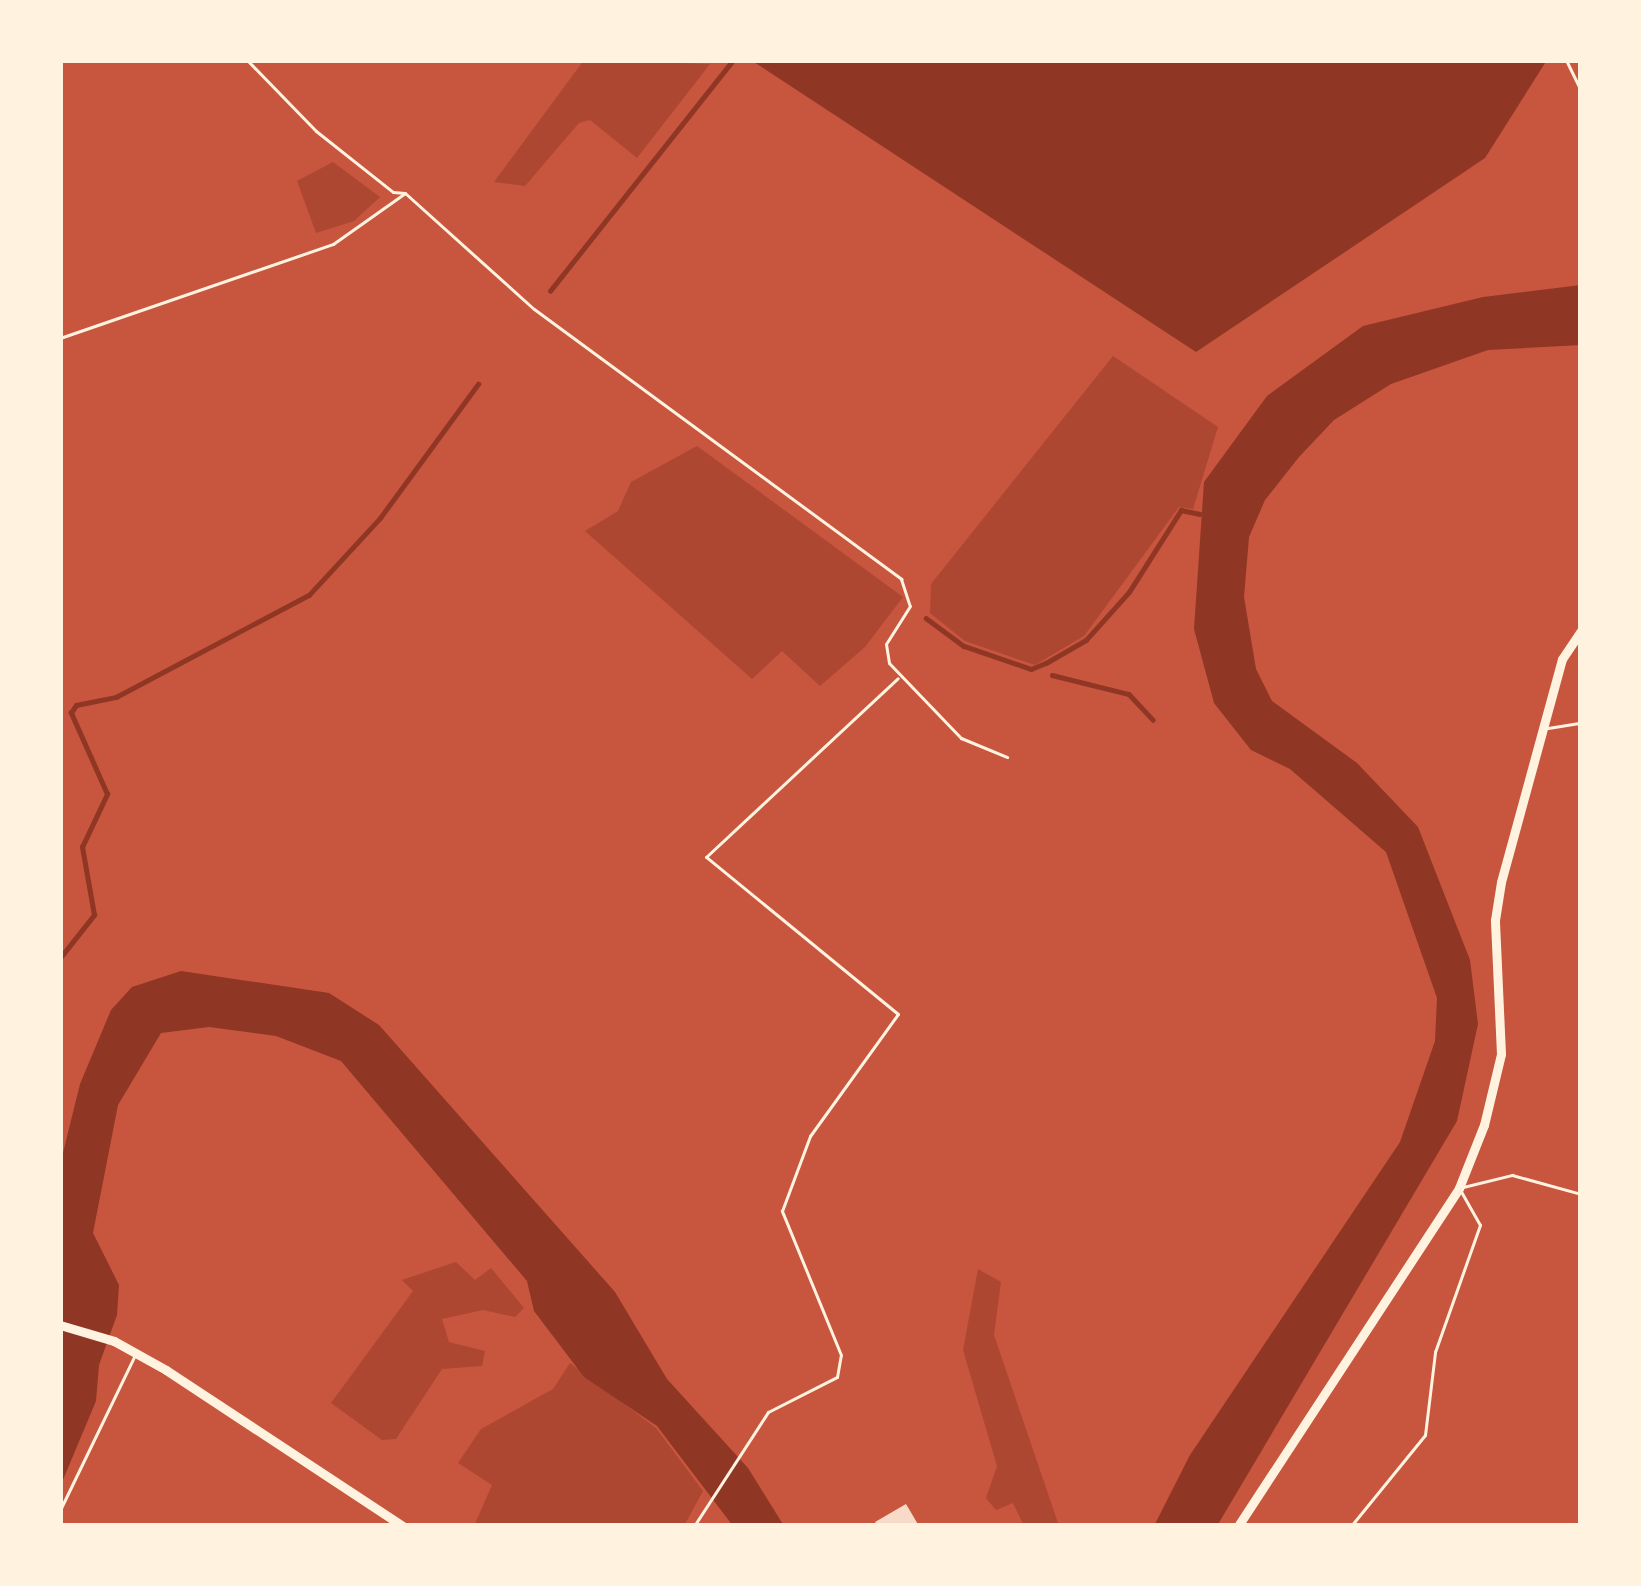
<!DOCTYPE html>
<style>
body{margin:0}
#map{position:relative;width:1641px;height:1586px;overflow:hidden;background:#c8553d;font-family:"Asap Condensed",sans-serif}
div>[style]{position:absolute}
.green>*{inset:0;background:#ae4732}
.water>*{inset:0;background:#8f3625}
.stream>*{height:4.5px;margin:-2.25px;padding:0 2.25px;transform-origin:2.25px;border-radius:2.25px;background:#8f3625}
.building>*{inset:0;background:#f7dbc8}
.service>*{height:3px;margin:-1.5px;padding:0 1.5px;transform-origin:1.5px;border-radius:1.5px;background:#fff3e0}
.tertiary>*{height:9px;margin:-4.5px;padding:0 4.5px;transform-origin:4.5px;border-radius:4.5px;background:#fff3e0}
span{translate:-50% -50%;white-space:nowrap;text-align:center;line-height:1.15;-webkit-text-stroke:10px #fff3e0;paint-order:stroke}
.frame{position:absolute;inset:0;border:63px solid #fff3e0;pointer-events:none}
</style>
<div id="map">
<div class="green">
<div style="clip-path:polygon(584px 60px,710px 64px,637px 158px,590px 120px,579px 123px,525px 186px,494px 182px)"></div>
<div style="clip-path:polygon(333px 162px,380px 197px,354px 221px,316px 233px,297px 181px)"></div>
<div style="clip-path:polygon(1113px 356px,1218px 427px,1193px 509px,1179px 507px,1084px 636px,1035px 665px,965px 641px,930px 613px,931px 584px)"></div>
<div style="clip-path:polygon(697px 446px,903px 597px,865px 647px,820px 686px,782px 651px,752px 679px,585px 531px,618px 511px,631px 482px)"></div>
<div style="clip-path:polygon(456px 1262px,475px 1280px,491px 1268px,524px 1308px,515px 1317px,483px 1310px,442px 1319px,449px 1342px,485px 1351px,482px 1366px,442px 1369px,396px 1439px,382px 1440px,331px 1403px,413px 1291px,402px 1280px)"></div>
<div style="clip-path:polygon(978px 1269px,1001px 1282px,994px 1335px,1059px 1526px,1024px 1526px,1013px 1503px,996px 1510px,986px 1498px,997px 1466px,963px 1350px)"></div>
<div style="clip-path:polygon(570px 1363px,656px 1428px,703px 1491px,684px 1526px,474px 1526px,492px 1485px,458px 1463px,481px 1429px,553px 1389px)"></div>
</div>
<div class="water">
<div style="clip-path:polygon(751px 60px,1547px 60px,1485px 158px,1196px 352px)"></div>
<div style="clip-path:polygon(1581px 285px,1581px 345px,1488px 350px,1391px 384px,1334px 420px,1299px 457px,1265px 500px,1249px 537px,1244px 597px,1256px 669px,1272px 701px,1357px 763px,1418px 827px,1470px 960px,1478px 1024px,1457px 1121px,1217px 1526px,1154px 1526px,1190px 1455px,1400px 1142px,1435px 1041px,1437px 998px,1386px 852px,1290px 769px,1251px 750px,1214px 703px,1194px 629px,1204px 482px,1267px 396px,1363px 326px,1483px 297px)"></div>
<div style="clip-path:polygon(181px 971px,329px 993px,379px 1025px,615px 1292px,667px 1379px,748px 1468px,784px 1526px,733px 1526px,657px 1426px,584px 1377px,534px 1311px,527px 1281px,341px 1061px,276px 1036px,209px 1027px,161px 1033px,118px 1105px,93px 1233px,119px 1285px,117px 1315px,99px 1365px,96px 1401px,60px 1487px,60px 1165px,80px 1084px,111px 1010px,132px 987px)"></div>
</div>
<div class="stream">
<div style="left:550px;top:291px;width:295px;rotate:-51.6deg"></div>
<div style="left:926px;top:618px;width:47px;rotate:36.4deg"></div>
<div style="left:964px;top:646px;width:71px;rotate:18.9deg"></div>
<div style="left:1031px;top:669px;width:16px;rotate:-22deg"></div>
<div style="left:1046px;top:663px;width:46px;rotate:-29.9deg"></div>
<div style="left:1086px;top:640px;width:64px;rotate:-48.1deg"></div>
<div style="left:1129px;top:592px;width:97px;rotate:-57.6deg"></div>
<div style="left:1181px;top:510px;width:19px;rotate:12deg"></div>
<div style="left:1052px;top:675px;width:79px;rotate:13.9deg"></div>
<div style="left:1129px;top:694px;width:35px;rotate:47deg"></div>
<div style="left:60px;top:958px;width:55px;rotate:-51.7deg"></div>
<div style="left:94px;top:915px;width:69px;rotate:-100deg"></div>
<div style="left:82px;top:847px;width:59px;rotate:-64.7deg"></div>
<div style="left:107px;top:794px;width:89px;rotate:-114deg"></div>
<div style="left:71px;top:713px;width:9px;rotate:-58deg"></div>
<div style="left:76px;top:705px;width:41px;rotate:-11.3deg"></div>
<div style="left:116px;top:697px;width:218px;rotate:-27.9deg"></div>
<div style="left:309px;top:595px;width:105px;rotate:-47.3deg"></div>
<div style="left:380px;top:518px;width:166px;rotate:-53.8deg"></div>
</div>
<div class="building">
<div style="clip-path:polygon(906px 1504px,919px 1526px,878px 1526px,875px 1522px)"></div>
</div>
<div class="service">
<div style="left:247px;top:60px;width:99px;rotate:45.8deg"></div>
<div style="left:316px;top:131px;width:98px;rotate:38.4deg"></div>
<div style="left:393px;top:192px;width:12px;rotate:5deg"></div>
<div style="left:405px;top:193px;width:173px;rotate:42deg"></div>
<div style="left:534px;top:309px;width:456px;rotate:36.3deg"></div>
<div style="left:901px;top:579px;width:28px;rotate:72deg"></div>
<div style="left:910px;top:606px;width:45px;rotate:122.3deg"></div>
<div style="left:886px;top:644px;width:19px;rotate:81deg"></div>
<div style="left:889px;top:663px;width:104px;rotate:46.2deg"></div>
<div style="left:961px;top:738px;width:50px;rotate:22.4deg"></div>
<div style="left:1566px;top:60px;width:34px;rotate:64deg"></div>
<div style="left:1580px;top:173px;width:1px"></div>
<div style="left:60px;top:338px;width:289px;rotate:-19deg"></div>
<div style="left:333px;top:244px;width:87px;rotate:-35.2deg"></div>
<div style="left:1548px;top:728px;width:33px;rotate:-9deg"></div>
<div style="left:60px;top:1510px;width:172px;rotate:-64.2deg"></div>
<div style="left:694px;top:1526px;width:136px;rotate:-57deg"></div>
<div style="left:768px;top:1412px;width:77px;rotate:-26.9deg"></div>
<div style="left:837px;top:1377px;width:22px;rotate:-80deg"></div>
<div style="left:841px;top:1355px;width:156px;rotate:-112.3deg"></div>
<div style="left:782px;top:1211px;width:80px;rotate:-69.5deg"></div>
<div style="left:810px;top:1136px;width:150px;rotate:-54.2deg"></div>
<div style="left:898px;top:1014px;width:248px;rotate:-140.7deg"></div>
<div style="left:706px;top:857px;width:262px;rotate:-43deg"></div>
<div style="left:1351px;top:1526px;width:117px;rotate:-50.9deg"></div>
<div style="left:1425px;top:1435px;width:84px;rotate:-83.1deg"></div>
<div style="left:1435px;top:1352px;width:135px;rotate:-70.5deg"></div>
<div style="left:1480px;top:1225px;width:43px;rotate:-119.6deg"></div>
<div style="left:1459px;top:1188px;width:55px;rotate:-13.8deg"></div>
<div style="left:1512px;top:1175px;width:72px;rotate:15.4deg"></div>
<div style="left:1576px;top:1526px;width:5px;rotate:-22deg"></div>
</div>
<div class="tertiary">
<div style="left:60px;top:1325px;width:56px;rotate:16.5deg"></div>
<div style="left:114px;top:1341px;width:60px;rotate:29.1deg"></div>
<div style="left:166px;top:1370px;width:284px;rotate:33.4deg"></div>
<div style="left:1238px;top:1526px;width:404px;rotate:-56.8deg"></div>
<div style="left:1459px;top:1188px;width:68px;rotate:-68.4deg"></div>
<div style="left:1484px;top:1125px;width:73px;rotate:-76.5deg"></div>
<div style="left:1501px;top:1054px;width:134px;rotate:-92.6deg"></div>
<div style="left:1495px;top:920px;width:38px;rotate:-81deg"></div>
<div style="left:1501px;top:882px;width:231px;rotate:-74.7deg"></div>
<div style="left:1562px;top:659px;width:34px;rotate:-56deg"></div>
</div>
<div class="frame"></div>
</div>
